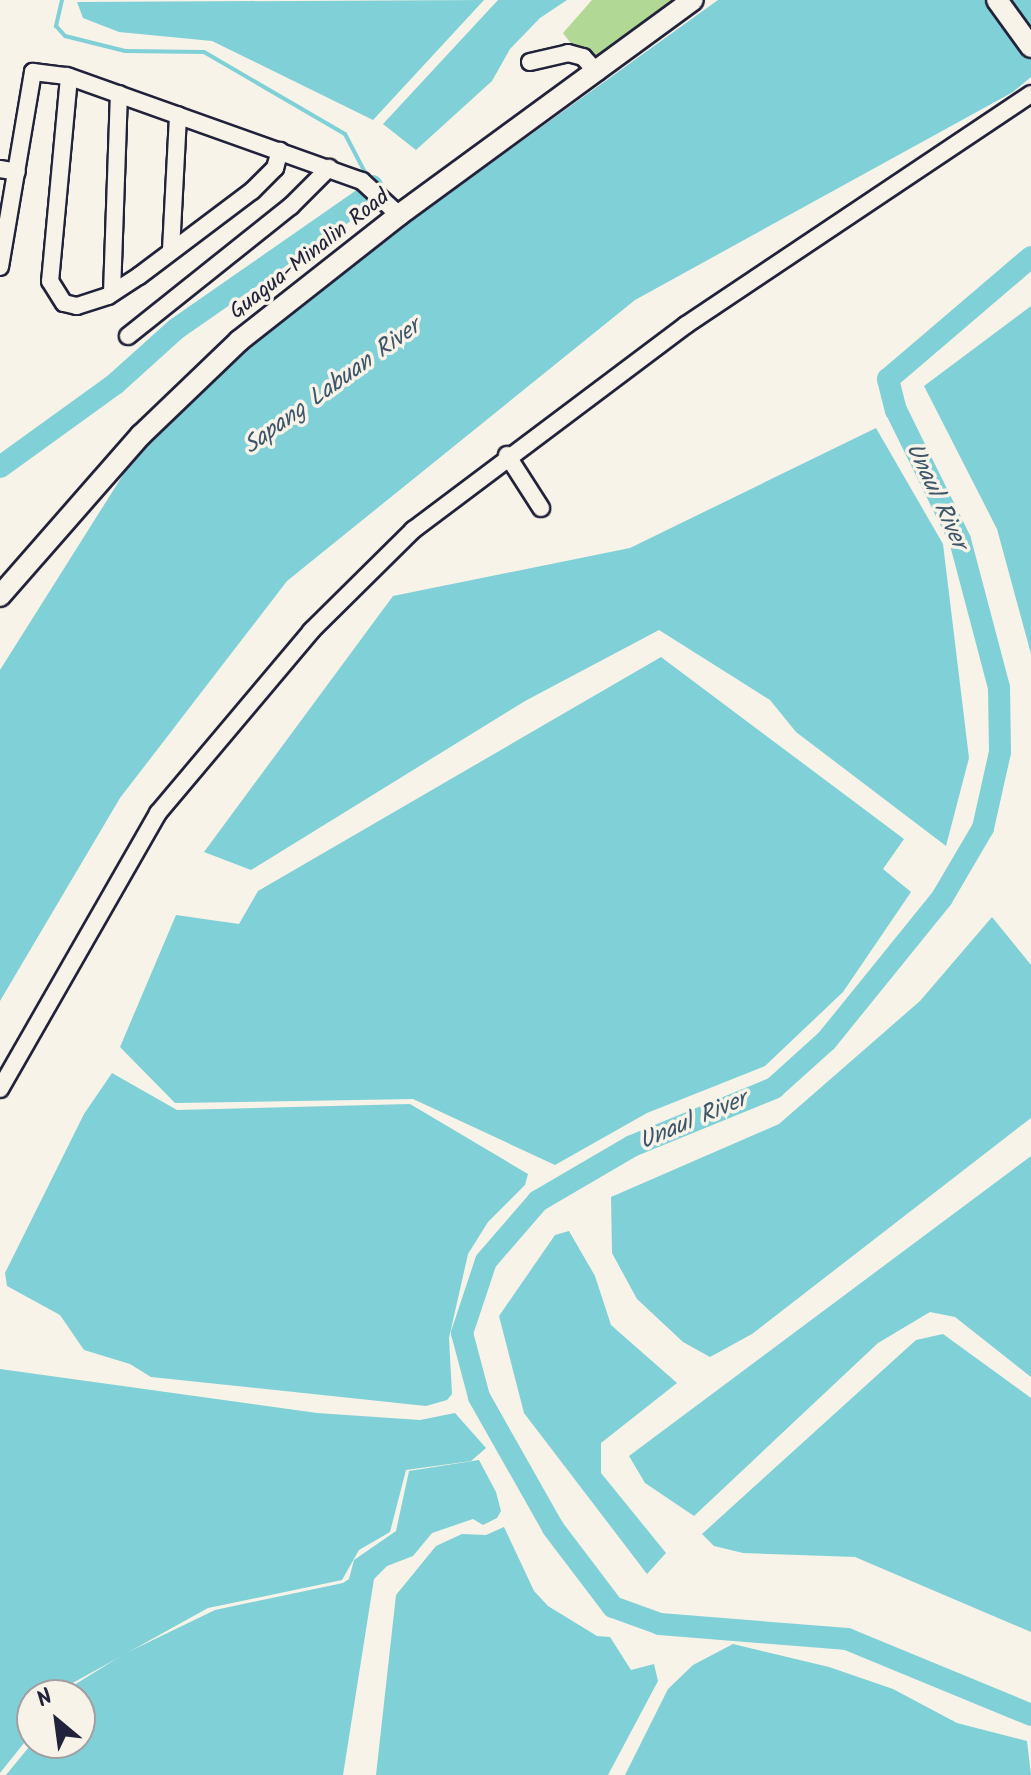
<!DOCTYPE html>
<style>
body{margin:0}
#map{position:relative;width:1031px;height:1775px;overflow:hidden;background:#f7f3e8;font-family:Kalam,sans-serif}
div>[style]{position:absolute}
.green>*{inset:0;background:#b1d894}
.water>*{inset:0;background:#7fd0d7}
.stream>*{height:4px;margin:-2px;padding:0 2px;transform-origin:2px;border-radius:2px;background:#7fd0d7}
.river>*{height:22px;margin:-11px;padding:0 11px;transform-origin:11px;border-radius:11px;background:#7fd0d7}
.roads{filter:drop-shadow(2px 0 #22223b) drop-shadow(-2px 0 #22223b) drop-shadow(0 2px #22223b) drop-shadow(0 -2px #22223b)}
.minor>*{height:16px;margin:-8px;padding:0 8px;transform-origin:8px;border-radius:8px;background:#f7f3e8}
.major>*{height:20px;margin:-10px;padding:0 10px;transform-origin:10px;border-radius:10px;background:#f7f3e8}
span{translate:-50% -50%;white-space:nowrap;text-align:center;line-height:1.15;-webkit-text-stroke:7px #f7f3e8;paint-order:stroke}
.street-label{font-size:22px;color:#22223b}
.water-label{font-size:24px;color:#3e566a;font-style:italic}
.north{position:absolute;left:16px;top:1679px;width:80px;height:80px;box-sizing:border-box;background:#f7f3e8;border:2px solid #a29fa3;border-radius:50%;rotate:331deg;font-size:22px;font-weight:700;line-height:32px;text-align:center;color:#22223b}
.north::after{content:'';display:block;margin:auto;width:28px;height:36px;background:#22223b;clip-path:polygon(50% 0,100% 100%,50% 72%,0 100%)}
</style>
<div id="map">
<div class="green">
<div style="clip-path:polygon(592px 0,672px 0,587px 65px,563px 33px)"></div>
</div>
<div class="water">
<div style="clip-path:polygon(484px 0,373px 120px,212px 41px,119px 32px,83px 18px,77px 2px)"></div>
<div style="clip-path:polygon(498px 0,567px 0,540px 18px,510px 49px,492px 81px,416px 150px,383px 124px)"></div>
<div style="clip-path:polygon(718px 0,1031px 0,1031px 77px,1013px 92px,635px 300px,287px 581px,120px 798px,0 1001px,0 670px,150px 432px,295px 304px)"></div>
<div style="clip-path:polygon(1031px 306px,1031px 654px,997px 529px,924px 386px)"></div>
<div style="clip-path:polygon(876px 428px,943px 544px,969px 758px,946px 846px,796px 732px,770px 700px,659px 630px,525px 701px,251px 870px,204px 852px,393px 596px,630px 548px)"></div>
<div style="clip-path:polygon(661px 657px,904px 839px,883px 869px,911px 892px,843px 992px,765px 1066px,647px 1113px,555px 1165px,413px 1099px,175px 1103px,120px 1047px,176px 915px,239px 924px,258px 891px)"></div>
<div style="clip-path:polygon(992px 917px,1031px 965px,1031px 1118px,752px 1334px,710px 1357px,683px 1342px,637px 1299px,612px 1253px,611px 1197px,779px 1124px,920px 1001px)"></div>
<div style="clip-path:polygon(112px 1073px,177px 1110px,410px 1104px,528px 1174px,525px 1185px,488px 1222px,468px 1254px,449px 1338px,452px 1394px,447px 1400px,426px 1406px,151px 1377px,130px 1364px,84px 1350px,60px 1315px,7px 1286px,5px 1273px,84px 1114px)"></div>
<div style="clip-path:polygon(1031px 1156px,1031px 1377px,955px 1317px,930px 1312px,878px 1343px,694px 1516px,645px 1483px,629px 1456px)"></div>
<div style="clip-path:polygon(569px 1231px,595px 1276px,611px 1325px,677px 1383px,601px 1443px,601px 1473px,666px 1553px,647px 1574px,524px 1413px,499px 1316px,555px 1235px)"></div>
<div style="clip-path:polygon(943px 1334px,1031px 1398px,1031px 1632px,855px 1557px,743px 1553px,714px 1546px,702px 1534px,916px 1340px)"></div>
<div style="clip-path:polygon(0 1369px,317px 1413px,420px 1420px,455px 1413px,486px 1448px,471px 1461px,406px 1470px,390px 1532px,359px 1550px,342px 1580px,208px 1608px,51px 1695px,32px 1695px,32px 1705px,21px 1712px,28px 1738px,0 1773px)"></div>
<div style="clip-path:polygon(479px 1460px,496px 1492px,501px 1511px,497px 1518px,483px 1525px,473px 1519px,432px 1533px,413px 1556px,387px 1566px,374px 1579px,343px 1775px,6px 1775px,29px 1747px,25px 1712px,32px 1709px,32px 1743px,80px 1743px,80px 1695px,58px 1695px,124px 1654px,215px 1610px,343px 1583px,349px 1579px,354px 1560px,396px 1531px,409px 1471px)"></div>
<div style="clip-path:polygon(504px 1527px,534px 1591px,548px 1606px,597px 1636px,610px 1637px,631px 1670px,654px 1664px,658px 1681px,608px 1775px,376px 1775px,396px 1595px,436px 1546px,462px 1534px,486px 1535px)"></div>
<div style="clip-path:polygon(733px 1644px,829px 1667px,893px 1689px,957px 1723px,1027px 1741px,1031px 1775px,625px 1775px,668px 1689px,693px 1665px)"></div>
</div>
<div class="stream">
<div style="left:62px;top:0;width:27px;rotate:103deg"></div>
<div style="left:56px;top:26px;width:13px;rotate:48deg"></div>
<div style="left:65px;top:36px;width:62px;rotate:14deg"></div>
<div style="left:125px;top:51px;width:79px;rotate:0.7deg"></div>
<div style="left:204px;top:52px;width:163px;rotate:30.2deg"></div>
<div style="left:345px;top:134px;width:50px;rotate:62.4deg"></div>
</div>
<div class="river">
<div style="left:1031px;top:257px;width:188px;rotate:139.5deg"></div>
<div style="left:888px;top:379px;width:32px;rotate:76deg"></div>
<div style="left:896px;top:410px;width:145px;rotate:63.8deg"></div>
<div style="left:960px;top:540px;width:153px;rotate:75.2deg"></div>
<div style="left:999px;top:688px;width:64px;rotate:89.1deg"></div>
<div style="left:1000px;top:752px;width:78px;rotate:102.6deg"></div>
<div style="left:983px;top:828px;width:81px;rotate:120.4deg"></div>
<div style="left:942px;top:898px;width:184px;rotate:129deg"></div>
<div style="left:826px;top:1041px;width:70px;rotate:137.9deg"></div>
<div style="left:774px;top:1088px;width:153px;rotate:157.8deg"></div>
<div style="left:632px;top:1146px;width:109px;rotate:149.7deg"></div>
<div style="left:538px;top:1201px;width:79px;rotate:130.9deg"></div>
<div style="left:486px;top:1261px;width:76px;rotate:108.4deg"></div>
<div style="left:462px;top:1333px;width:66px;rotate:75.1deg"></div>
<div style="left:479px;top:1397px;width:150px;rotate:60.5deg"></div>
<div style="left:553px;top:1528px;width:99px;rotate:52.8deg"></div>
<div style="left:613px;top:1607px;width:50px;rotate:19.9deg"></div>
<div style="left:660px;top:1624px;width:188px;rotate:4.6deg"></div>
<div style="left:847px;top:1639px;width:199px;rotate:22.4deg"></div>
<div style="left:0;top:467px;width:142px;rotate:-35.8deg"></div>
<div style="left:115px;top:384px;width:82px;rotate:-42deg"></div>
<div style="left:176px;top:329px;width:228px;rotate:-34.8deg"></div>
<div style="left:363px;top:199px;width:16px;rotate:-55deg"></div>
</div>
<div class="roads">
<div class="minor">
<div style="left:530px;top:62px;width:39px;rotate:-13deg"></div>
<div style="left:568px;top:53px;width:16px;rotate:15deg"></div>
<div style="left:583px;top:57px;width:21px;rotate:47deg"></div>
<div style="left:69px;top:77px;width:205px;rotate:95.3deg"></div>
<div style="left:50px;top:281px;width:26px;rotate:58deg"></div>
<div style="left:64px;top:303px;width:13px;rotate:13deg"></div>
<div style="left:77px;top:306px;width:33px;rotate:-18deg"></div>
<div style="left:108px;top:296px;width:37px;rotate:-33deg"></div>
<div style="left:139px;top:276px;width:141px;rotate:-37deg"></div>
<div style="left:252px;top:191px;width:33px;rotate:-45deg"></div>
<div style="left:275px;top:168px;width:18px;rotate:-74deg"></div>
<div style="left:0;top:169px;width:17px;rotate:10deg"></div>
<div style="left:171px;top:250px;width:135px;rotate:-87deg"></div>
<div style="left:0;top:267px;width:198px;rotate:-80.4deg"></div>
<div style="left:33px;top:72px;width:34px;rotate:7deg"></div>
<div style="left:67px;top:76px;width:313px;rotate:19.6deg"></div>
<div style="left:362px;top:181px;width:50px;rotate:42.6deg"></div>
<div style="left:112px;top:293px;width:199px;rotate:-88deg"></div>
<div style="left:128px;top:336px;width:208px;rotate:-38.6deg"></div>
<div style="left:291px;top:206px;width:54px;rotate:-45deg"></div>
<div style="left:507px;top:455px;width:63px;rotate:57.3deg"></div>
<div style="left:0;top:1089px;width:318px;rotate:-60.2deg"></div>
<div style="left:158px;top:813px;width:238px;rotate:-49.9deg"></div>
<div style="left:311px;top:631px;width:144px;rotate:-44.7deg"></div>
<div style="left:413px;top:530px;width:341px;rotate:-36.9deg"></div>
<div style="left:686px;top:325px;width:415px;rotate:-33.8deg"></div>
</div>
<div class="major">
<div style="left:997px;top:0;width:58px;rotate:54.1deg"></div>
<div style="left:0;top:596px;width:214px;rotate:-48.8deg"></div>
<div style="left:141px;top:435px;width:136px;rotate:-43.8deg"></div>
<div style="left:239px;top:341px;width:204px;rotate:-38.2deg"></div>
<div style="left:399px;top:215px;width:364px;rotate:-36.2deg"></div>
</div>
</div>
<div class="street-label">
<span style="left:310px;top:255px;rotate:-38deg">Guagua-Minalin Road</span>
</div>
<div class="water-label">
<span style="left:332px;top:387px;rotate:-36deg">Sapang Labuan River</span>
<span style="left:936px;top:496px;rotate:65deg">Unaul River</span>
<span style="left:693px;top:1121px;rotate:-23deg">Unaul River</span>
</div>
<div class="north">N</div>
</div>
